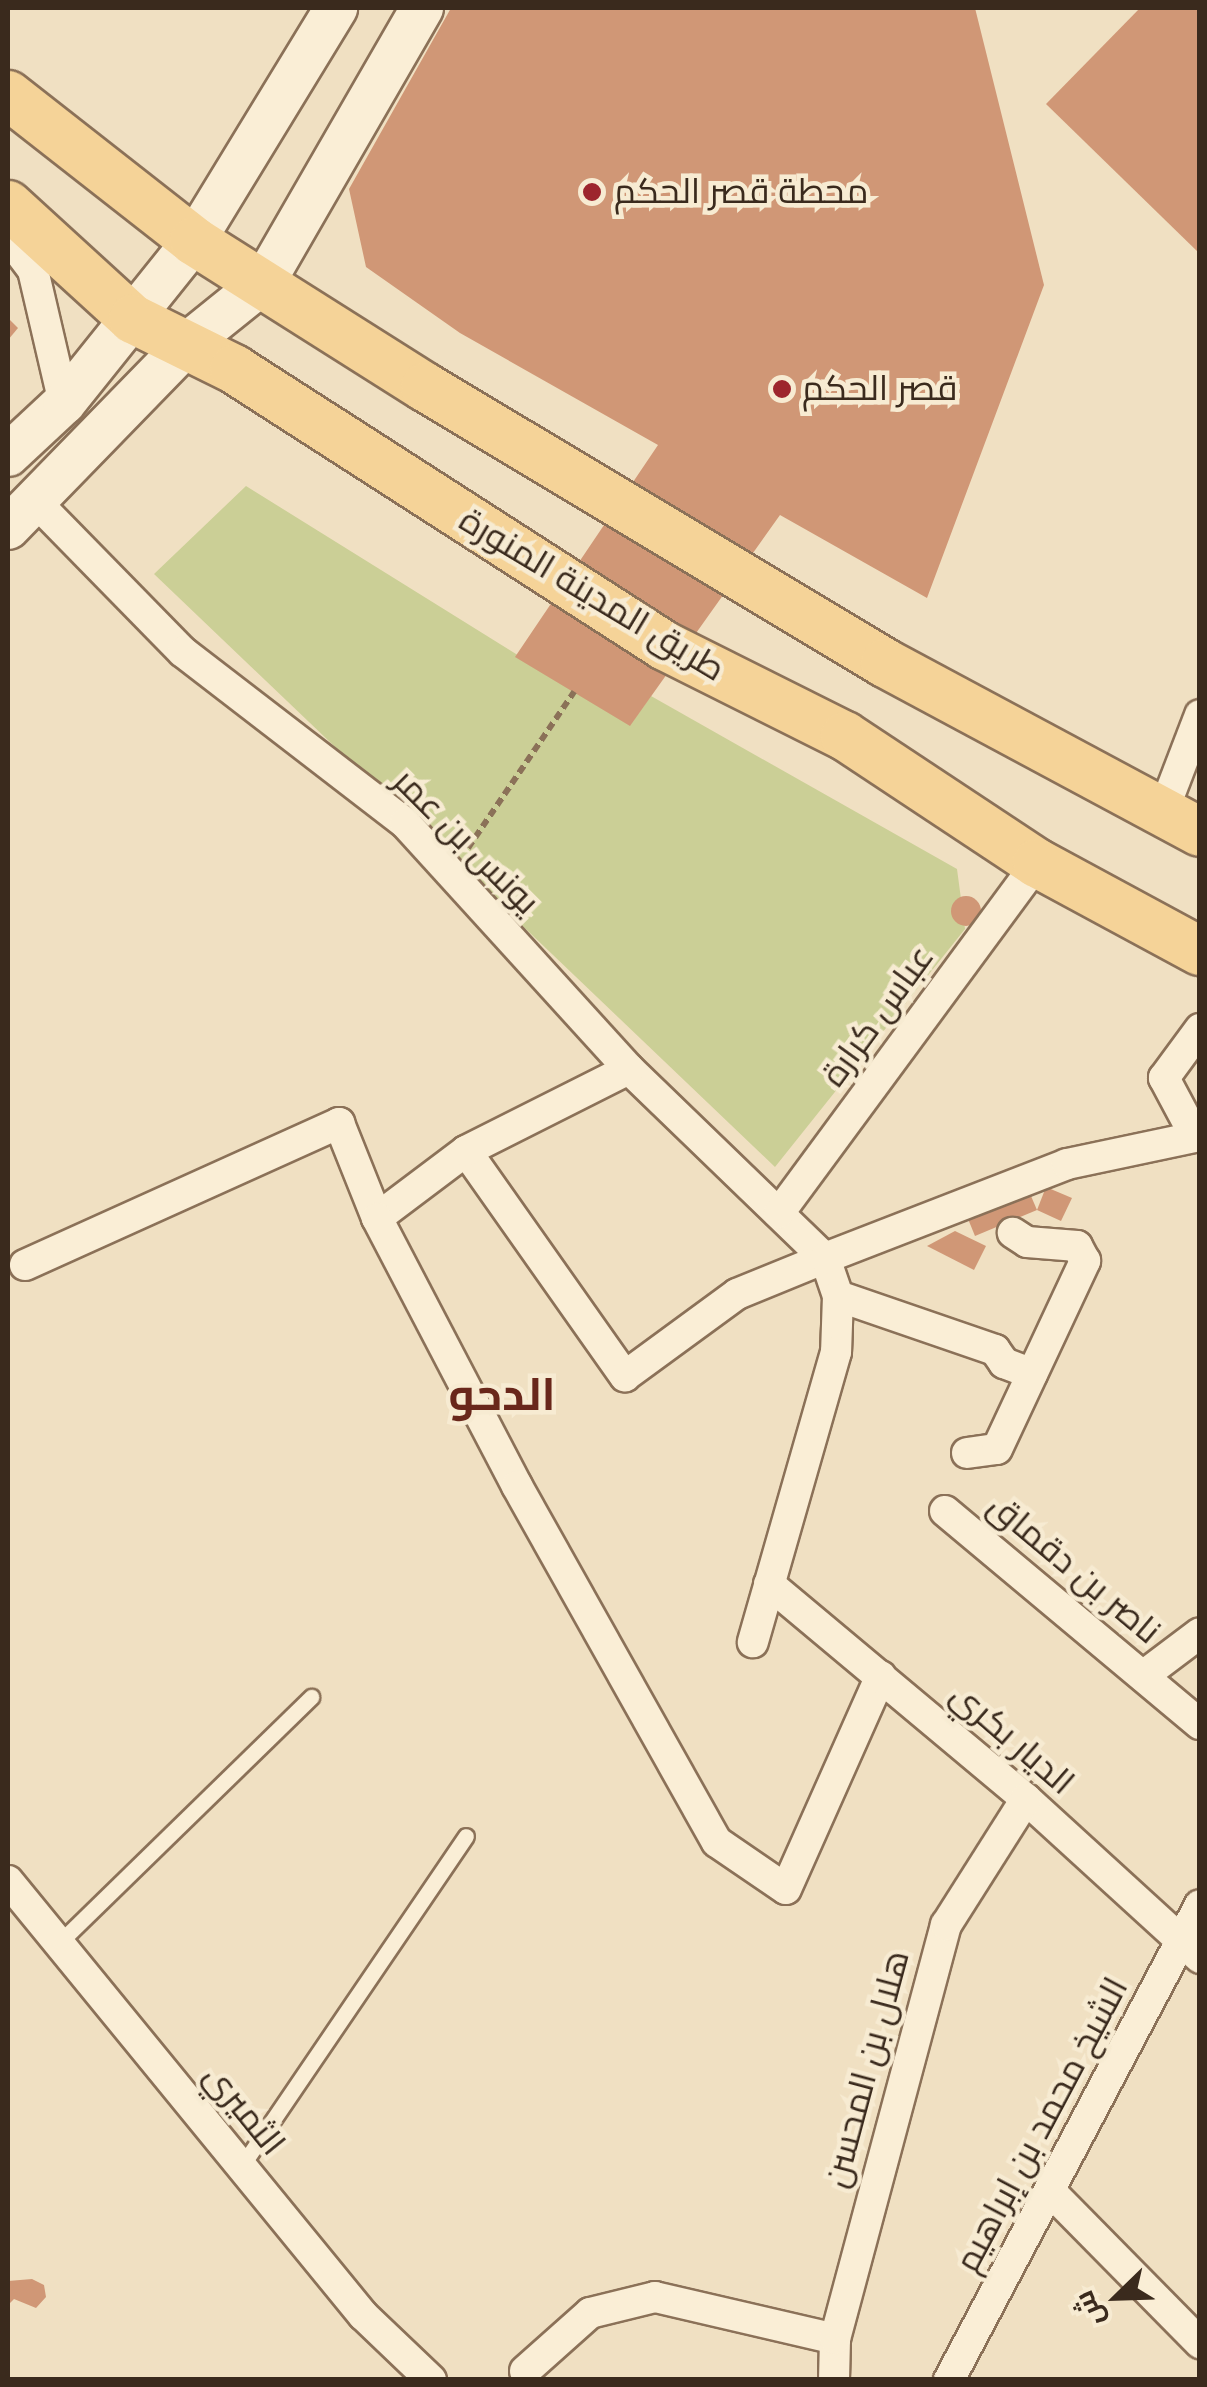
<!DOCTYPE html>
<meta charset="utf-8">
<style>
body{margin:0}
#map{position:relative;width:1207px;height:2387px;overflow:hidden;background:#f0e0c2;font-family:"Roboto Serif",Cairo,serif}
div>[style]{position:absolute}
.green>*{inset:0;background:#cbcf96}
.building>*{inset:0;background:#d09776}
.round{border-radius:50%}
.path>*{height:6px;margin-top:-3px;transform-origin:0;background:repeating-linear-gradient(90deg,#8b7158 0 8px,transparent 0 13px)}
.roads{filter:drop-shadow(2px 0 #8b7158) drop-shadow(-2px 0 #8b7158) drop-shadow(0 2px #8b7158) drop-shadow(0 -2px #8b7158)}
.lane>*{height:15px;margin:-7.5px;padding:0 7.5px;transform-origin:7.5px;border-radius:7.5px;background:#faeed6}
.street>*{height:30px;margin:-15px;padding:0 15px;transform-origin:15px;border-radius:15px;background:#faeed6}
.secondary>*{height:42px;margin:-21px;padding:0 21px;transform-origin:21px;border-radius:21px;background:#faeed6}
.primary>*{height:48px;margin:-24px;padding:0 24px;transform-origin:24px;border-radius:24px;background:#f5d398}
.dots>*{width:28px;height:28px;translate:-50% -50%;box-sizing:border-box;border:5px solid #f7ebd2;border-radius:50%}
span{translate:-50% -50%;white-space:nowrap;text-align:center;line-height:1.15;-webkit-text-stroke:9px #f7ebd2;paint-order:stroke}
.poi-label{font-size:35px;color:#3a2a1d}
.left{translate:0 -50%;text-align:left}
.street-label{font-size:35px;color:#3a2a1d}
.district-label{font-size:45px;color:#69271b;font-weight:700}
.frame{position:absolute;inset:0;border:10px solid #3a2a1d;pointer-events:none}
.north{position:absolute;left:1067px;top:2247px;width:100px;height:100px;-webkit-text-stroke:8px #f7ebd2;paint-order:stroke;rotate:247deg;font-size:28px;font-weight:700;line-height:40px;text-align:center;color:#3a2a1d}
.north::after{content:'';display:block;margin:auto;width:35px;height:45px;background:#3a2a1d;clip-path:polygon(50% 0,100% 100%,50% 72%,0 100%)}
</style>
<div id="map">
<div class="green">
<div style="clip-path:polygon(246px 486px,630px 725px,651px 696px,957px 869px,965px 929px,775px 1167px,154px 574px)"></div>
</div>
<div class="building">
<div style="clip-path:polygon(451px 8px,975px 8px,1044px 285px,927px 598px,780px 515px,630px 726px,515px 657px,658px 445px,460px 333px,366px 267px,349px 189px)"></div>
<div style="clip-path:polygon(1140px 8px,1200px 8px,1200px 254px,1046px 104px)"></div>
<div style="clip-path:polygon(8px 318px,18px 328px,8px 340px)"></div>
<div class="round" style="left:951px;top:896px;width:30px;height:30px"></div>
<div style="clip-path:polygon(1046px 1187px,1072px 1198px,1061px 1221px,1037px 1210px)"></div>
<div style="clip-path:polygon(1028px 1189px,1037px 1210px,975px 1236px,966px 1214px)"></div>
<div style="clip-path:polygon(955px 1231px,986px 1246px,974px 1270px,927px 1246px)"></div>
<div style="clip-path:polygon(32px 2279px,44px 2285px,46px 2297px,36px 2308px,14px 2299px,8px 2305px,8px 2281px)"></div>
</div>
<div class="path">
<div style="left:468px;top:848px;width:189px;rotate:-55.8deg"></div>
</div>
<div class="roads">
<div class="lane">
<div style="left:58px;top:1944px;width:354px;rotate:-44.3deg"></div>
<div style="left:241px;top:2167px;width:400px;rotate:-55.8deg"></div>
</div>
<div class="street">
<div style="left:8px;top:237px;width:41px;rotate:52.9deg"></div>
<div style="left:33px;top:270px;width:137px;rotate:76.9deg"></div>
<div style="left:35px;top:501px;width:211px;rotate:45.6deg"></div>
<div style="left:183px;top:652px;width:280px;rotate:37.6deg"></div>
<div style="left:405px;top:823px;width:333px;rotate:47.7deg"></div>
<div style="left:629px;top:1069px;width:272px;rotate:44deg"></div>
<div style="left:825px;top:1258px;width:40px;rotate:71.1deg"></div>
<div style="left:838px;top:1296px;width:56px;rotate:92deg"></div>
<div style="left:836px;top:1352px;width:302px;rotate:106deg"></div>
<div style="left:1162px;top:814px;width:106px;rotate:-69deg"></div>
<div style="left:1195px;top:1136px;width:66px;rotate:-118.1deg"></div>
<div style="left:1164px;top:1078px;width:61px;rotate:-53.7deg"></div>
<div style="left:466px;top:1151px;width:276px;rotate:54.8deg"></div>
<div style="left:625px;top:1376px;width:139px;rotate:-36.2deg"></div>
<div style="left:737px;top:1294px;width:95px;rotate:-22.2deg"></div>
<div style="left:825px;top:1258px;width:260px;rotate:-21.2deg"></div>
<div style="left:1067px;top:1164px;width:136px;rotate:-11.9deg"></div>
<div style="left:779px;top:1213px;width:435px;rotate:-53.6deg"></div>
<div style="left:377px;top:1218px;width:111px;rotate:-37deg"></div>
<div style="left:466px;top:1151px;width:182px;rotate:-26.7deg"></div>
<div style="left:25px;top:1265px;width:345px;rotate:-24.3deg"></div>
<div style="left:339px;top:1123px;width:102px;rotate:68.2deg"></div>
<div style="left:377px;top:1218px;width:302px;rotate:62.4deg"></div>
<div style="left:517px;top:1486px;width:408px;rotate:60.7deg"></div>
<div style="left:717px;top:1842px;width:83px;rotate:34.3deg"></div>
<div style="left:786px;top:1889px;width:233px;rotate:-66deg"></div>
<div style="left:838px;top:1296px;width:166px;rotate:19deg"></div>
<div style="left:995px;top:1350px;width:16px;rotate:55deg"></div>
<div style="left:1004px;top:1363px;width:30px;rotate:21deg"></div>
<div style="left:967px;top:1453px;width:30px;rotate:-8deg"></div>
<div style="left:997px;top:1449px;width:208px;rotate:-64.9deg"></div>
<div style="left:1085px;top:1261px;width:17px;rotate:-118deg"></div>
<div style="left:1077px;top:1246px;width:50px;rotate:-175.4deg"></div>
<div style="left:1027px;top:1242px;width:17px;rotate:-147deg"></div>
<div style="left:945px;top:1511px;width:332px;rotate:39.9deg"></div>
<div style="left:769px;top:1584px;width:335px;rotate:39.9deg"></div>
<div style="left:1026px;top:1799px;width:236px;rotate:42.4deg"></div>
<div style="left:1143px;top:1676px;width:71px;rotate:-37deg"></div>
<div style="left:8px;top:1881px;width:561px;rotate:50.72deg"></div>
<div style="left:363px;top:2315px;width:94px;rotate:43.7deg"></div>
<div style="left:1050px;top:2191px;width:214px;rotate:45.4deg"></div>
<div style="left:525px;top:2371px;width:87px;rotate:-41.7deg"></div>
<div style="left:590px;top:2313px;width:67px;rotate:-13.8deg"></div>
<div style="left:655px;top:2297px;width:185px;rotate:13.1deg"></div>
<div style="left:834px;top:2380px;width:41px;rotate:-88.6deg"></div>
<div style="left:835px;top:2339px;width:429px;rotate:-75deg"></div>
<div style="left:946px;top:1925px;width:149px;rotate:-57.6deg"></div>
<div style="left:949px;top:2380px;width:537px;rotate:-62.15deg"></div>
</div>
<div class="secondary">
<div style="left:8px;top:455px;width:76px;rotate:-42.9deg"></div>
<div style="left:64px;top:403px;width:208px;rotate:-51.3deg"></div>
<div style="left:194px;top:241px;width:273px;rotate:-58.6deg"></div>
<div style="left:8px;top:528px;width:258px;rotate:-45.8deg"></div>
<div style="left:188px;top:343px;width:97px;rotate:-38.8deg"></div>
<div style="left:264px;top:282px;width:316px;rotate:-60deg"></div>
</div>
<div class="primary">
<div style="left:8px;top:95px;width:236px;rotate:38.1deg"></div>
<div style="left:194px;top:241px;width:273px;rotate:32.3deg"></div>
<div style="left:425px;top:387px;width:536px;rotate:30.96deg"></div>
<div style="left:885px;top:663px;width:357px;rotate:28.2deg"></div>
<div style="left:8px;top:205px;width:169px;rotate:42.4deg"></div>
<div style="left:133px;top:319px;width:113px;rotate:26.3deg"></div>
<div style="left:234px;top:369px;width:512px;rotate:32.73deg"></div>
<div style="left:665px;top:646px;width:201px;rotate:26.6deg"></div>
<div style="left:845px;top:736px;width:230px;rotate:33.5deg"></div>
<div style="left:1037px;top:863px;width:185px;rotate:28.4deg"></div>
</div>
</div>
<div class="dots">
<div style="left:592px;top:192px;background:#9d252d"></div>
<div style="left:782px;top:389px;background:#9d252d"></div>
</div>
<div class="poi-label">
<span class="left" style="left:614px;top:192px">محطة قصر الحكم</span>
<span class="left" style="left:802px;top:389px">قصر الحكم</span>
</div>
<div class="street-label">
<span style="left:592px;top:595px;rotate:31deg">طريق المدينة المنورة</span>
<span style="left:466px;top:842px;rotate:45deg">يونس بن عمر</span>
<span style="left:878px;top:1016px;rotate:-54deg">عباس كرارة</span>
<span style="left:1074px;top:1569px;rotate:40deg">ناصر بن دقماق</span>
<span style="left:1012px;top:1739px;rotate:41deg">الديار بكري</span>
<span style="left:867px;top:2069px;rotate:-75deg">هلال بن المحسن</span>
<span style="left:244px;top:2110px;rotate:51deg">الثميري</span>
<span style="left:1042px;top:2125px;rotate:-62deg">الشيخ محمد بن إبراهيم</span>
</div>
<div class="district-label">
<span style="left:502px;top:1395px">الدحو</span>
</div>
<div class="frame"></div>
<div class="north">ش</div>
</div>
